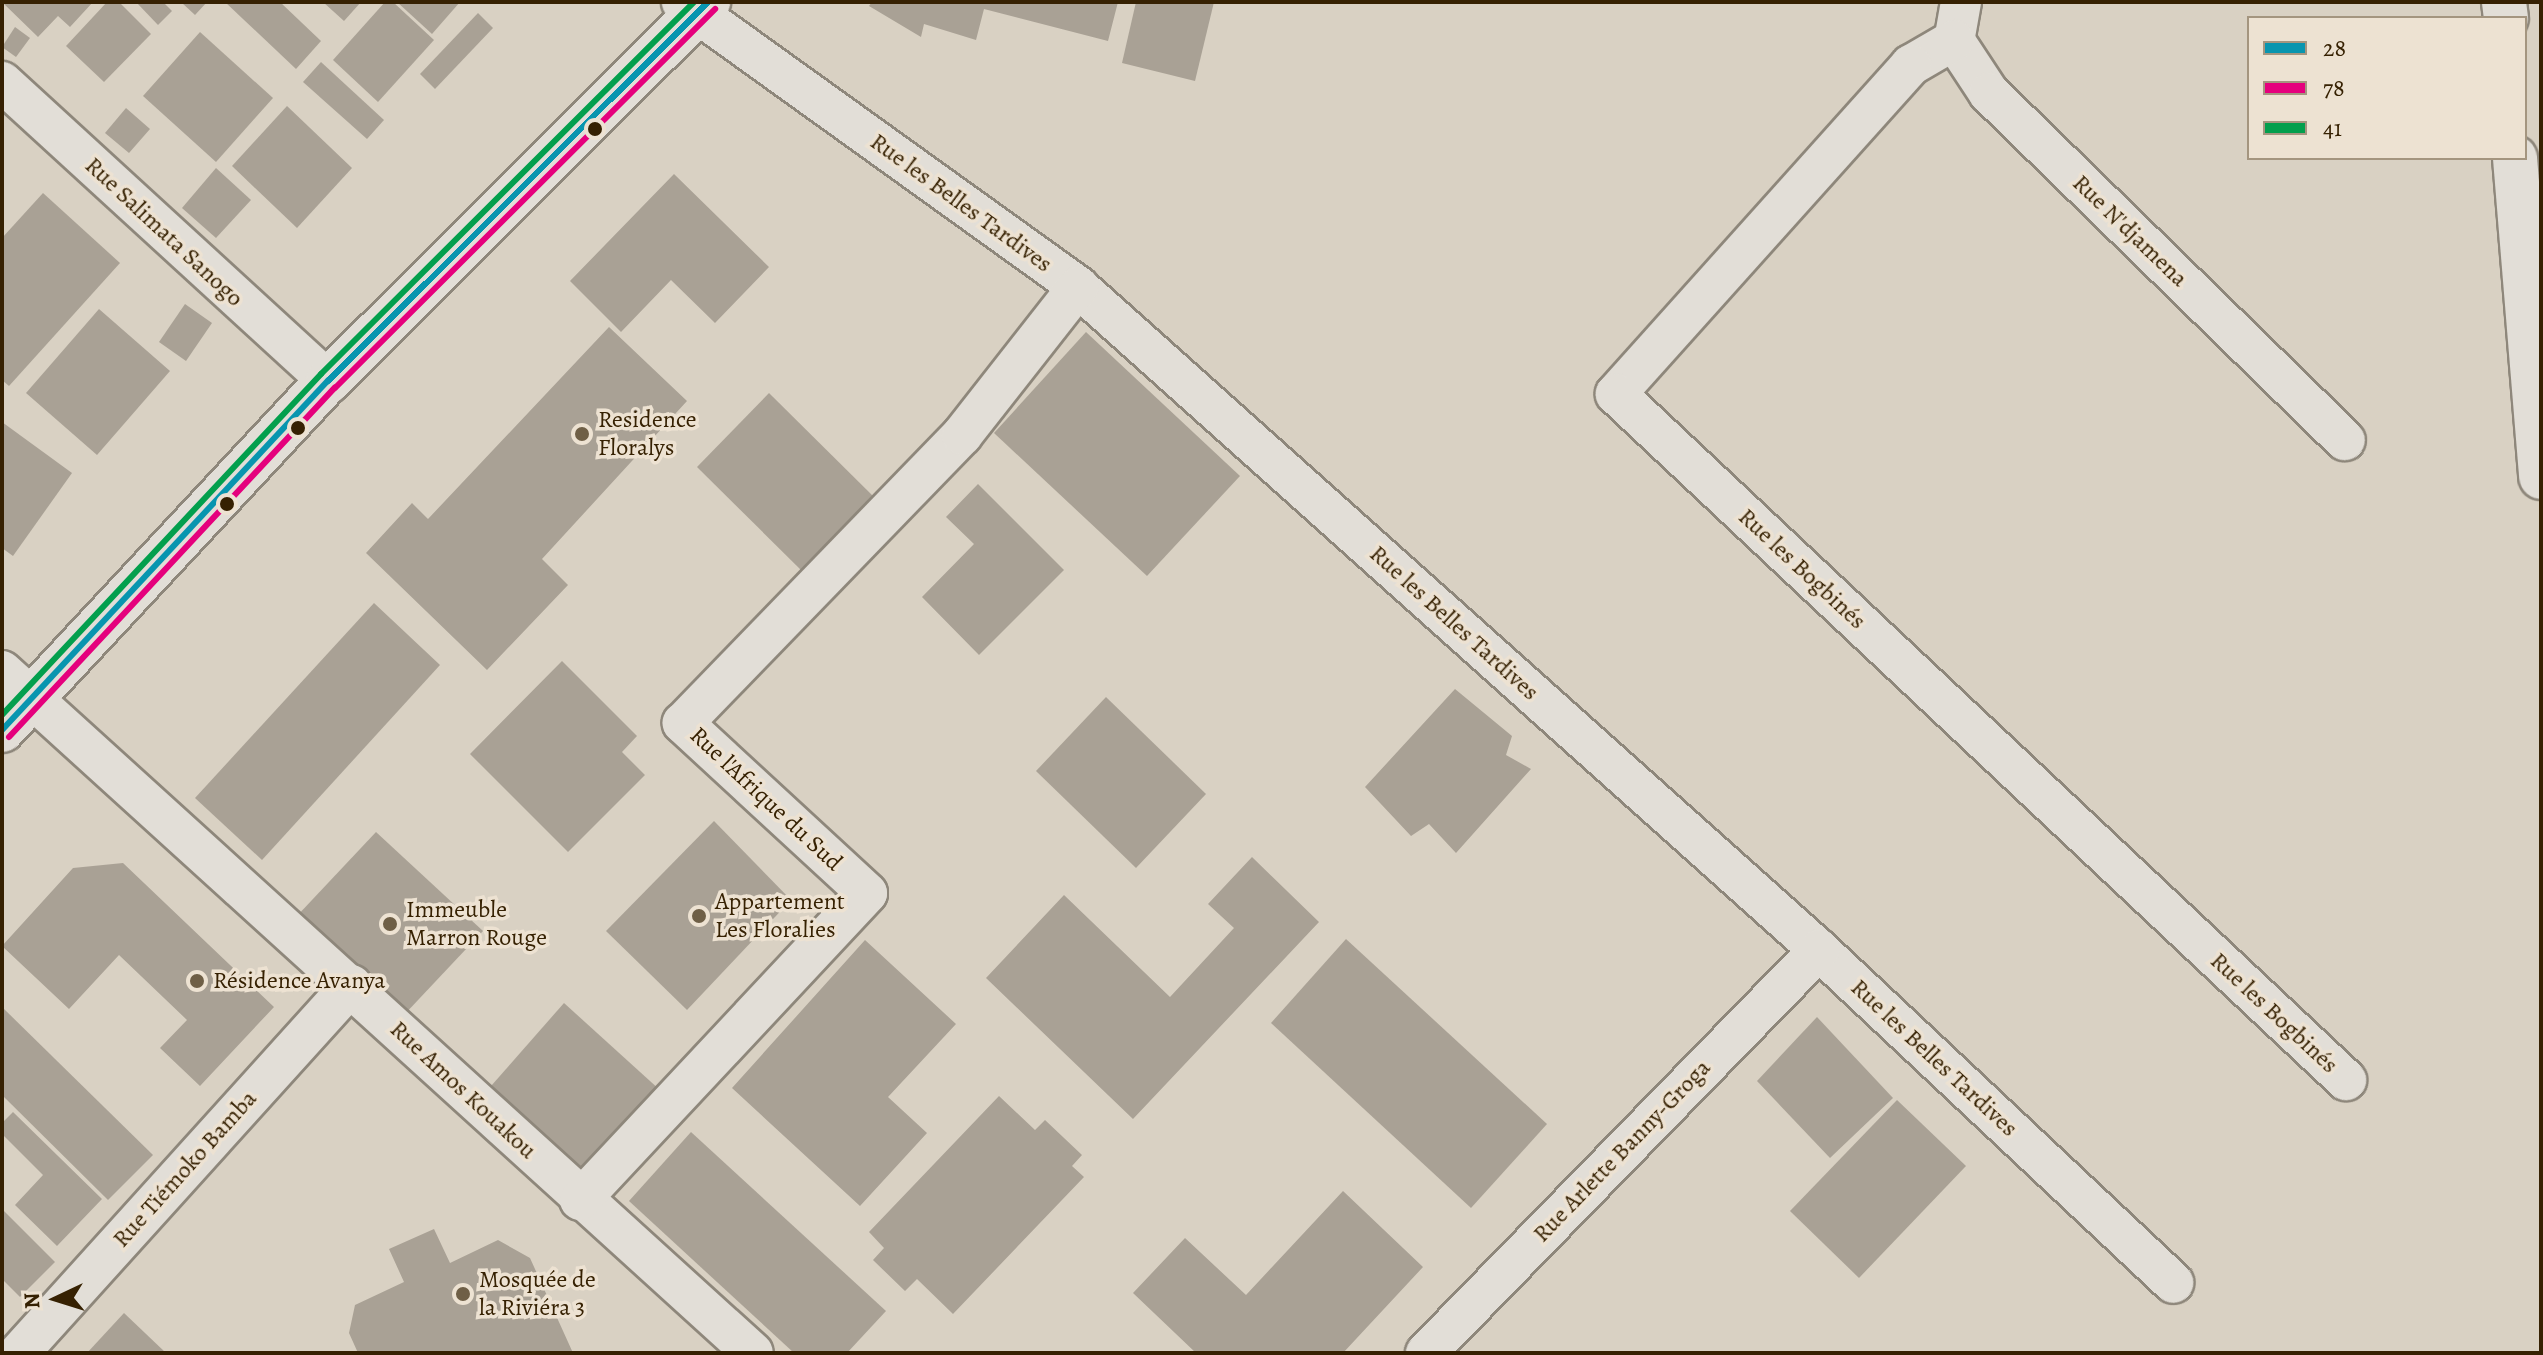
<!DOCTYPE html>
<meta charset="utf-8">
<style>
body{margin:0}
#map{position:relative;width:2543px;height:1355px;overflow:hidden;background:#d9d1c3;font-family:Alegreya,serif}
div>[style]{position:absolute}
.building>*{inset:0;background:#a9a195}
.roads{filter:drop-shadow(2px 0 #8e877b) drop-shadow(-2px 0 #8e877b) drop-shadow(0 2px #8e877b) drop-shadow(0 -2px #8e877b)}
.street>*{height:40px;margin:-20px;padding:0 20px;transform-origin:20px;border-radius:20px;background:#e2ded7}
.secondary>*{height:44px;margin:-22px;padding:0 22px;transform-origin:22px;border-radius:22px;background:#e2ded7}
.bus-1>*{height:6px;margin:-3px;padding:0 3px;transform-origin:3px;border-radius:3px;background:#0895af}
.bus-2>*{height:6px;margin:-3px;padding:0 3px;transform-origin:3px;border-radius:3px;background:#e5007d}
.bus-3>*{height:6px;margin:-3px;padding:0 3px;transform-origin:3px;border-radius:3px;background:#039f4d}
.dots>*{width:22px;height:22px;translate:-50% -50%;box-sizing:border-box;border:4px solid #ede2d2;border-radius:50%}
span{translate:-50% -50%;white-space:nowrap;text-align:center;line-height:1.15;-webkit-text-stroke:7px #ede2d2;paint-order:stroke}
.street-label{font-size:24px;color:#362102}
.poi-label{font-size:24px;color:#362102}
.left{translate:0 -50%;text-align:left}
.frame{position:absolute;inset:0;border:4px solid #362102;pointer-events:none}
.legend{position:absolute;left:2247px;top:16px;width:280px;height:144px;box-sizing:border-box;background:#ede2d2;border:2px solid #a4957f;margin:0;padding:10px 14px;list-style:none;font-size:24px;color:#362102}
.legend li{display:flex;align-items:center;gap:16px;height:40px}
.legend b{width:40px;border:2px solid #a4957f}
.north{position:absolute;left:16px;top:1259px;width:80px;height:80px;-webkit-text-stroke:6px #ede2d2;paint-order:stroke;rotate:266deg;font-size:22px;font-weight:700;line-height:32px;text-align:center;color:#362102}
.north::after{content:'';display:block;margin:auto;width:28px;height:36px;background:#362102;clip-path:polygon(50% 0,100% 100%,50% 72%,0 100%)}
</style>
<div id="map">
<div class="building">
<div style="clip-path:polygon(2px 2px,93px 2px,70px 27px,58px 16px,38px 37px)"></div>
<div style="clip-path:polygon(107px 2px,119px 2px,151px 34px,104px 82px,66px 46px)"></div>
<div style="clip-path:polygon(136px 2px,163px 2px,172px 11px,158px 25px)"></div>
<div style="clip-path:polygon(181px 2px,207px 2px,195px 15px)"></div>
<div style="clip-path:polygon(225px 2px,280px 2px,321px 41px,296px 69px)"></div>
<div style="clip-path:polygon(323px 2px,361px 2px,344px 21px)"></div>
<div style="clip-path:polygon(385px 2px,393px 2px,434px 40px,378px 102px,333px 60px)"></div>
<div style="clip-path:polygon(397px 2px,460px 2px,432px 34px)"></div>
<div style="clip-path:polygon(872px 2px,1118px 2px,1108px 41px,984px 9px,976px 40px,924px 24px,921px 37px,869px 6px)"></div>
<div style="clip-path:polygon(1136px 2px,1214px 2px,1195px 81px,1122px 63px)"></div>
<div style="clip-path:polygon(478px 13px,493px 28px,435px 89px,420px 74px)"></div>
<div style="clip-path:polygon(15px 27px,30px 38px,16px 57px,2px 47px)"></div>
<div style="clip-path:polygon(200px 32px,273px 98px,216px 162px,143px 96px)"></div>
<div style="clip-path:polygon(321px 62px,384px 120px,367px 139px,303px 82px)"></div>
<div style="clip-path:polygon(287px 106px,352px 168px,297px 228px,232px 166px)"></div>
<div style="clip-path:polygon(126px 108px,150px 129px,129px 153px,105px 133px)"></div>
<div style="clip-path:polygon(216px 168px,251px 200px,216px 238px,182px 208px)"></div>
<div style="clip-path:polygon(674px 174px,769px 267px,715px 323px,671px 280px,621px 332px,570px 281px)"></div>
<div style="clip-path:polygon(43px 193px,120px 263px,9px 386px,2px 380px,2px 238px)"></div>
<div style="clip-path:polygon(185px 304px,212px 323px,186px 361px,159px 342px)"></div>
<div style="clip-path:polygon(99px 309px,170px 371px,97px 455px,26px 393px)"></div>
<div style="clip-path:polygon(609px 327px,687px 401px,542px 559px,568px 585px,487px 670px,366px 553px,412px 503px,428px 519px)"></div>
<div style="clip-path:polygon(1086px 332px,1240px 476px,1147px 576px,994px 433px)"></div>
<div style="clip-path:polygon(769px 393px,876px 499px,804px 573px,697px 467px)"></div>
<div style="clip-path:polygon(2px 422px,72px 473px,13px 556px,2px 548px)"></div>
<div style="clip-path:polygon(978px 484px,1064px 570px,979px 655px,922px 597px,974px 544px,946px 517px)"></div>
<div style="clip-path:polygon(374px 603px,440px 665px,262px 860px,195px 798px)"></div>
<div style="clip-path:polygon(562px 661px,637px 736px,622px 752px,645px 775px,568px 852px,470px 754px)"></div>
<div style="clip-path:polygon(1455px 689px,1512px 736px,1506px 755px,1531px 769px,1456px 853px,1429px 824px,1411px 836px,1365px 787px)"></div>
<div style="clip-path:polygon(1106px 697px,1206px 794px,1136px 868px,1036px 771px)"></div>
<div style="clip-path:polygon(714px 821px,791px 900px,687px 1010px,606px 931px)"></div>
<div style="clip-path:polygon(376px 832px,483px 931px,403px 1016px,296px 917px)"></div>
<div style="clip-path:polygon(1252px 857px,1319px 922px,1133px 1119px,986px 978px,1064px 895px,1170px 997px,1234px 928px,1208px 904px)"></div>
<div style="clip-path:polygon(123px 863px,274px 1007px,200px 1086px,160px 1048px,187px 1020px,119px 955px,69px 1009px,2px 946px,73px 868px)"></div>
<div style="clip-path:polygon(1346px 939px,1547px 1124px,1471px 1208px,1271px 1023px)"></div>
<div style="clip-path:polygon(865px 940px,956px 1024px,888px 1097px,927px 1133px,860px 1206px,732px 1088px)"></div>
<div style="clip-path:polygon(564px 1003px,661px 1091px,576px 1177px,484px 1094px)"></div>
<div style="clip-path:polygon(2px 1007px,153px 1155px,108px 1200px,2px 1095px)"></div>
<div style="clip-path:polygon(1817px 1017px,1893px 1098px,1830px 1158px,1757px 1081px)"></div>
<div style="clip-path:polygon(999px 1096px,1035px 1130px,1045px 1120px,1082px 1155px,1072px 1166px,1084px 1177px,953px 1314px,917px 1279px,905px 1291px,873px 1260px,884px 1248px,869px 1232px)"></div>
<div style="clip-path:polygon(1897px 1100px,1966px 1166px,1859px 1278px,1790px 1211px)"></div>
<div style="clip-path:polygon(13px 1112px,102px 1199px,57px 1246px,15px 1205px,43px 1175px,2px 1134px,2px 1123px)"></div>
<div style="clip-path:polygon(691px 1132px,886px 1311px,847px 1353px,794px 1353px,629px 1201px)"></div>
<div style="clip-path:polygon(1343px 1191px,1423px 1267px,1343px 1353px,1196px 1353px,1133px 1293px,1185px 1238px,1246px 1295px)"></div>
<div style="clip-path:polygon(2px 1209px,55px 1262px,20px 1297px,2px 1279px)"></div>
<div style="clip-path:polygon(434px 1229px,450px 1263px,498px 1240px,530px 1258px,573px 1353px,358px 1353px,349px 1333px,355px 1305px,404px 1282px,389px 1249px)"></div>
<div style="clip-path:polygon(124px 1313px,166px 1353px,87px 1353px)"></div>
</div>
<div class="roads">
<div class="street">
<div style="left:682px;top:2px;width:488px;rotate:35.7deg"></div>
<div style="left:1078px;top:287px;width:994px;rotate:41.82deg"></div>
<div style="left:1819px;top:950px;width:486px;rotate:43.2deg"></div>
<div style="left:1961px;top:2px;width:39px;rotate:100deg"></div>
<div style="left:1954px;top:40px;width:64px;rotate:56.6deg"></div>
<div style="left:1989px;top:93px;width:497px;rotate:44.3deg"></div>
<div style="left:1954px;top:40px;width:50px;rotate:149.8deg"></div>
<div style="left:1911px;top:65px;width:442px;rotate:131.9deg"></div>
<div style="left:1616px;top:394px;width:1002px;rotate:43.22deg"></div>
<div style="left:2px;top:82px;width:442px;rotate:42.5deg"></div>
<div style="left:2px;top:671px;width:1014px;rotate:42.24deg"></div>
<div style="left:580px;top:1200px;width:420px;rotate:-46.9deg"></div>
<div style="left:867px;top:893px;width:251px;rotate:-137.3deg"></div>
<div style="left:683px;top:723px;width:401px;rotate:-45.9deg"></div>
<div style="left:962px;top:435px;width:188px;rotate:-51.9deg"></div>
<div style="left:19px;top:1353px;width:496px;rotate:-47.9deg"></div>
<div style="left:1426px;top:1353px;width:563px;rotate:-45.72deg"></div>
</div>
<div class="secondary">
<div style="left:2504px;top:2px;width:16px;rotate:83deg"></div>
<div style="left:2515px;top:158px;width:320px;rotate:85.3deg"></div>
<div style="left:2px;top:730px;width:478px;rotate:-47deg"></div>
<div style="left:328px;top:381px;width:537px;rotate:-44.92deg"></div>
</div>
</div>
<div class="bus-1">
<div style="left:2px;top:730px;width:478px;rotate:-47deg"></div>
<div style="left:328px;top:381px;width:537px;rotate:-44.92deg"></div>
</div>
<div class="bus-2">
<div style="left:9px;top:737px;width:478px;rotate:-47deg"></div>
<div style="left:335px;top:388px;width:537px;rotate:-44.92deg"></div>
</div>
<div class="bus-3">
<div style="left:2px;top:715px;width:467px;rotate:-46.9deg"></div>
<div style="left:321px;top:374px;width:527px;rotate:-44.92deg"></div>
</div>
<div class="dots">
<div style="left:595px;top:129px;background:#362102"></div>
<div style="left:298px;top:428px;background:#362102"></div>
<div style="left:582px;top:434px;background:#6f5f46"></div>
<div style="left:227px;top:504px;background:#362102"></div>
<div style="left:699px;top:916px;background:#6f5f46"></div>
<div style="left:390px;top:924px;background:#6f5f46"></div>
<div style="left:197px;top:981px;background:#6f5f46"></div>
<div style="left:463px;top:1294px;background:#6f5f46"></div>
</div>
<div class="street-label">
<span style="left:961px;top:203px;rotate:36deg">Rue les Belles Tardives</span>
<span style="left:2130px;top:231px;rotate:44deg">Rue N'djamena</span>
<span style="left:164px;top:232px;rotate:43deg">Rue Salimata Sanogo</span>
<span style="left:1802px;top:569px;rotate:43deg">Rue les Bogbinés</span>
<span style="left:1454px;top:623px;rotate:42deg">Rue les Belles Tardives</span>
<span style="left:766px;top:799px;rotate:43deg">Rue l'Afrique du Sud</span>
<span style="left:2274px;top:1013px;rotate:43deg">Rue les Bogbinés</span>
<span style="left:1934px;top:1058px;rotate:43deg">Rue les Belles Tardives</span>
<span style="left:463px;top:1090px;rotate:43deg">Rue Amos Kouakou</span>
<span style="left:1622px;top:1151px;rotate:-46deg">Rue Arlette Banny-Groga</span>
<span style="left:185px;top:1169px;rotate:-48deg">Rue Tiémoko Bamba</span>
</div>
<div class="poi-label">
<span class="left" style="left:598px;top:434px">Residence<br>Floralys</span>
<span class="left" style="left:715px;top:916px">Appartement<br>Les Floralies</span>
<span class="left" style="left:406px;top:924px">Immeuble<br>Marron Rouge</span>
<span class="left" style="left:213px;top:981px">Résidence Avanya</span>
<span class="left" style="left:479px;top:1294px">Mosquée de<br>la Riviéra 3</span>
</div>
<div class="frame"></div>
<ul class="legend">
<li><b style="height:10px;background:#0895af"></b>28</li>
<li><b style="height:10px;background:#e5007d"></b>78</li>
<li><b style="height:10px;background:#039f4d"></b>41</li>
</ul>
<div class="north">N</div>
</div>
